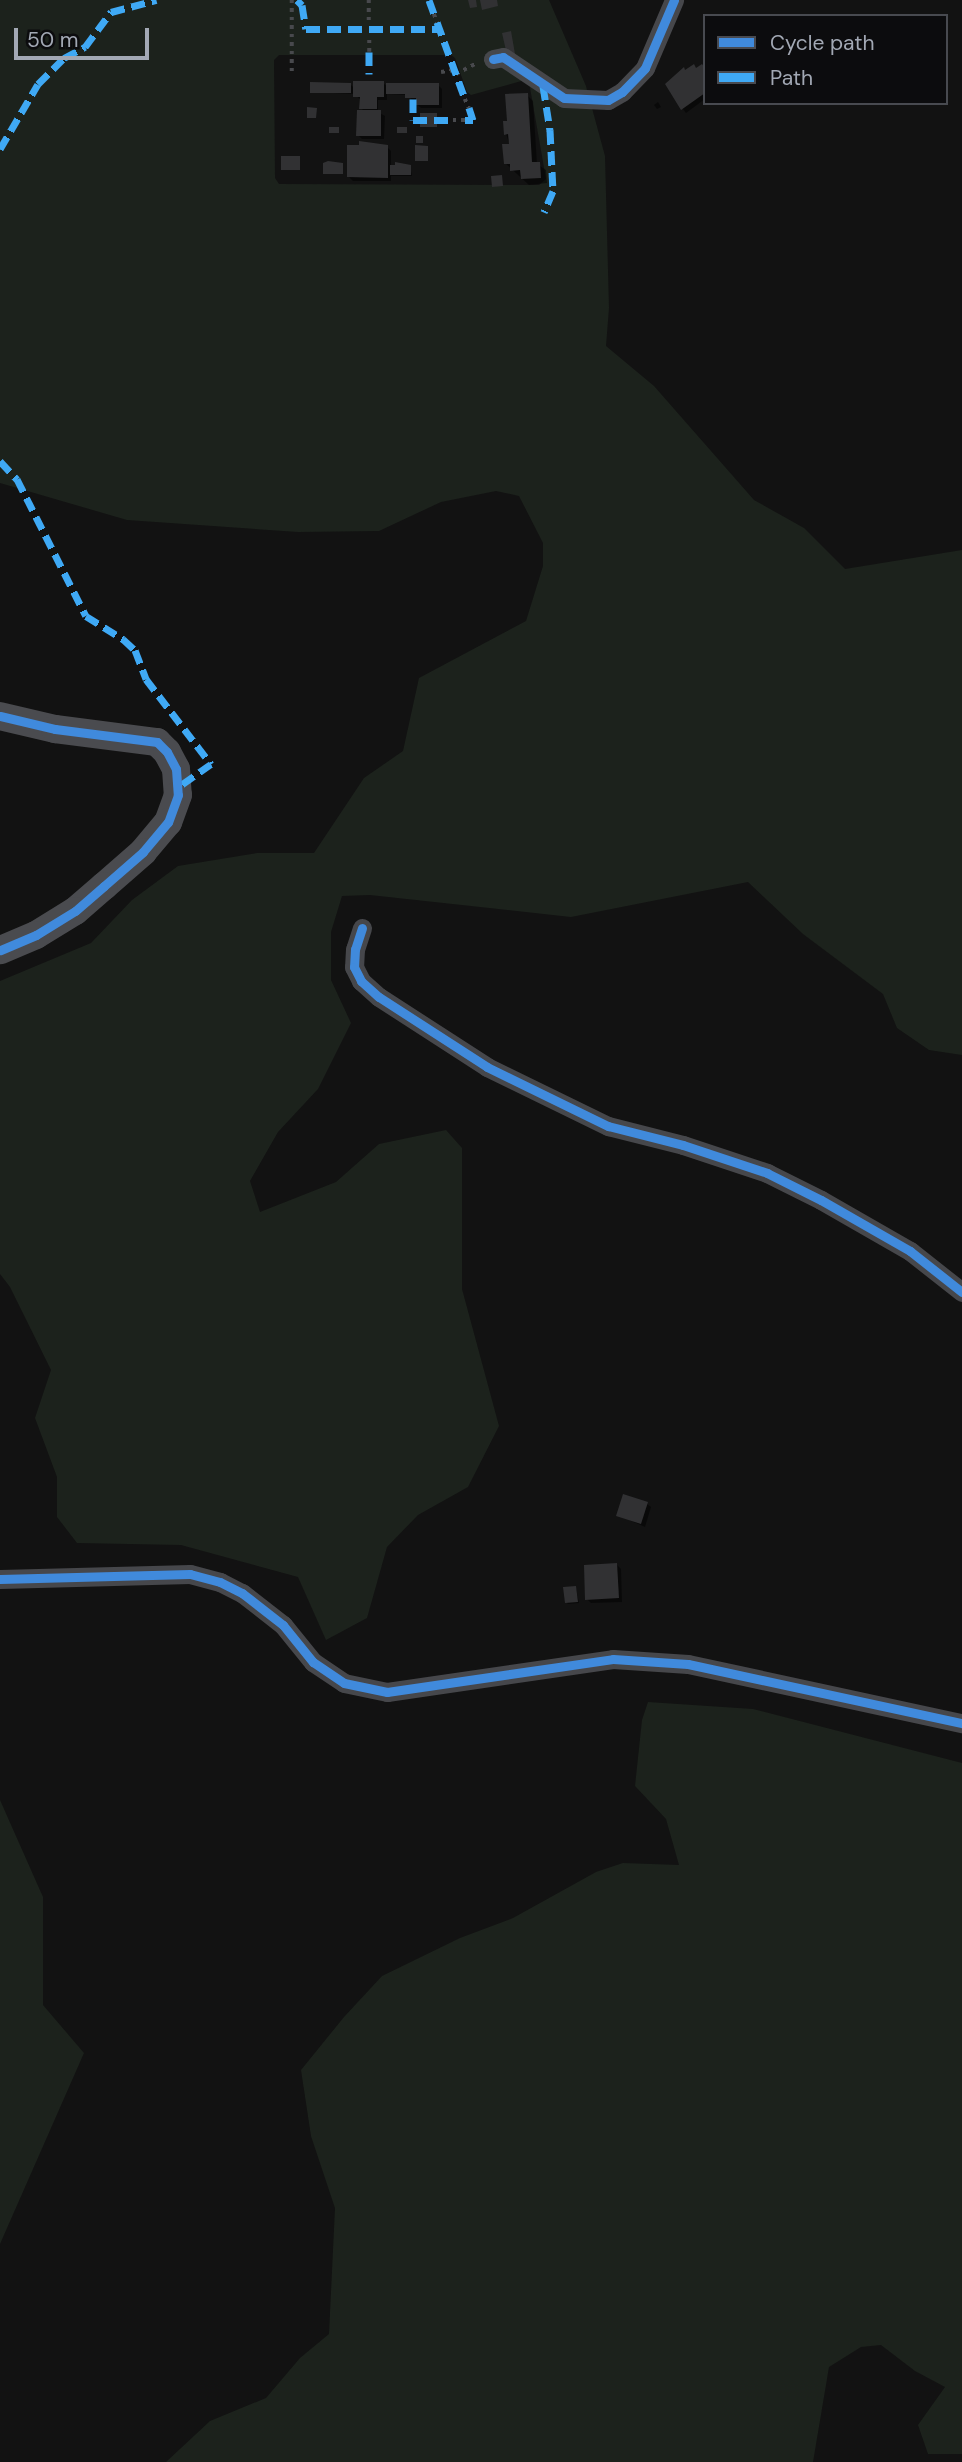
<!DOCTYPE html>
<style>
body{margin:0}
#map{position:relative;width:962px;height:2462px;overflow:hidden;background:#121212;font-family:"DM Sans",sans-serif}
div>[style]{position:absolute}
.green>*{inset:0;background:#1c221c}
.shadow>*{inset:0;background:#0007}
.building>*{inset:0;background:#313133}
.path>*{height:3.5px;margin-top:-1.75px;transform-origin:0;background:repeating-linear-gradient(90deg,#48494d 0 3.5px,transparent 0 8.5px)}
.street>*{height:19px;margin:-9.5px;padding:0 9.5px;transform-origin:9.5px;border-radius:9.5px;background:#46474b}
.secondary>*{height:28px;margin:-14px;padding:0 14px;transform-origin:14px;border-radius:14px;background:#4a4b4f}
.quiet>*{height:7px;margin-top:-3.5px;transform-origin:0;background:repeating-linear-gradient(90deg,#3fa9f5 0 14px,transparent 0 21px)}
.cycleway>*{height:9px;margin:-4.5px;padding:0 4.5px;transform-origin:4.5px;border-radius:4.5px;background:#408adc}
span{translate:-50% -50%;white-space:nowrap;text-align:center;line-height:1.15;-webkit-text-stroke:6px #0c0c0e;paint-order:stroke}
.legend{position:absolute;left:703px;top:14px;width:245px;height:91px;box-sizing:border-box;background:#0c0c0e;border:2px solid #484a50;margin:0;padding:9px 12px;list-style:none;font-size:21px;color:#a2a8b4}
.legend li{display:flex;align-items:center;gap:14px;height:35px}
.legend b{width:35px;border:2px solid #484a50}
.scale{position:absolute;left:14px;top:28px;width:135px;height:32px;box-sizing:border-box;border:4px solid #a2a8b4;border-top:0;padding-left:9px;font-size:21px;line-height:24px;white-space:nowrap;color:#a2a8b4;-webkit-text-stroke:5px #0c0c0e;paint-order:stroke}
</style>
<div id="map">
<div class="green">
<div style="clip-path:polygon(evenodd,0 0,549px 0,586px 86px,605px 156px,609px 308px,606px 346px,654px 386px,754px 500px,804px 528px,845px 569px,962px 550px,962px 1055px,929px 1050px,897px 1028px,883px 994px,803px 934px,748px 882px,571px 917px,370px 895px,342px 896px,331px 932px,331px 980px,351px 1023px,318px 1089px,278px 1132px,250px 1181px,260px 1212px,336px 1182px,379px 1144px,446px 1130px,462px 1148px,462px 1289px,499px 1426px,468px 1487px,418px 1515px,387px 1547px,367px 1618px,326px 1640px,298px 1577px,181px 1545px,77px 1543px,57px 1517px,57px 1477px,35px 1418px,51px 1370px,10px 1287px,0 1274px,0 981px,91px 943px,132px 900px,178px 866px,257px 853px,314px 853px,364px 778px,403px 751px,419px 678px,526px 621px,543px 566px,543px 543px,519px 496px,496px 491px,441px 502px,379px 531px,298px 532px,127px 520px,0 483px,0 0,279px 55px,451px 55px,455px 58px,467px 92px,471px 95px,525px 80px,529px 82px,546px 179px,539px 185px,279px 184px,275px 178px,274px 60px,279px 55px)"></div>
<div style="clip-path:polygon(648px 1702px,753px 1709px,962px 1763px,962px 2454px,928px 2454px,918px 2425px,945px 2387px,915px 2371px,881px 2345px,861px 2347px,829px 2367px,813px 2462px,166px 2462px,210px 2421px,266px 2398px,300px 2358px,329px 2334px,335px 2208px,311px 2136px,301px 2070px,344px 2017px,382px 1976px,460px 1938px,513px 1918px,596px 1872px,623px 1863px,679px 1865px,666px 1819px,635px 1786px,642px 1720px)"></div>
<div style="clip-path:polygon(0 1800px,43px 1897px,43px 2005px,84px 2053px,0 2244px)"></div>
</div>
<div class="shadow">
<div style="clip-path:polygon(697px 69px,705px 69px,705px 99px,686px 113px,670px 92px)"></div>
<div style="clip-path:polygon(383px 83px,388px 87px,438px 85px,442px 89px,442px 108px,421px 108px,407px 95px,387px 94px,387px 100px,378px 100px,378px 112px,385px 116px,384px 139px,362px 139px,358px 135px,365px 112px,361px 108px,361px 100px,354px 94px,312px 92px,350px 84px,354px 88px)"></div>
<div style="clip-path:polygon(527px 95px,533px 101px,537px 164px,546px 170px,547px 183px,529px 185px,505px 163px,510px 145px,506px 134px,509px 122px)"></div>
<div style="clip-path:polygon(658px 102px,661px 107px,657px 109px,654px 105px)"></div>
<div style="clip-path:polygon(387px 147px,391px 151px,391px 167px,410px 166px,412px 176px,391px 176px,391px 181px,353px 181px,349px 177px)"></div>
<div style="clip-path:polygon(647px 1504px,651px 1507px,645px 1527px,618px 1515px)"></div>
<div style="clip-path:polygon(617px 1565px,621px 1569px,622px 1602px,591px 1603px,587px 1599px)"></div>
<div style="clip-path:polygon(576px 1588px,579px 1603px,568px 1604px,567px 1603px)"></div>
</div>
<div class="building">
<div style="clip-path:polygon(468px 0,476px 0,477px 7px,470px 8px)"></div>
<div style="clip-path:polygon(480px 0,497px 0,498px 6px,482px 10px)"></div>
<div style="clip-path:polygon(511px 31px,515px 54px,507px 55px,502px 33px)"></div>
<div style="clip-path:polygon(694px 64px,696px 68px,702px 64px,705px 68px,705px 93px,681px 110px,665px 84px,684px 67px,685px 70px)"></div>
<div style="clip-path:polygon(353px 81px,384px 81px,384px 97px,377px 97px,377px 109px,359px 109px,360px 97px,353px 97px)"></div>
<div style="clip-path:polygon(310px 82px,351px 83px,351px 93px,310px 93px)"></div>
<div style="clip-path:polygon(386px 83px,439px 83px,439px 105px,416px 105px,416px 98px,405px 98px,405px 94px,386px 94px)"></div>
<div style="clip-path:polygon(528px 93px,532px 162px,540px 162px,541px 178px,521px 179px,520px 170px,510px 171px,510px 164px,504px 164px,502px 144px,509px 144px,508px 134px,504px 135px,503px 121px,507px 121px,505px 94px)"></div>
<div style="clip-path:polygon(307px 107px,317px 108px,316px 118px,307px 118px)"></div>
<div style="clip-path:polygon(357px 110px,381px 110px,381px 136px,356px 136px)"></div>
<div style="clip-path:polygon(420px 113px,437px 113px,437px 127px,420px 127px)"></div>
<div style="clip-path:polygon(329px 127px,339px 127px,339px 133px,329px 133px)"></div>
<div style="clip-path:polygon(397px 127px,407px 127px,407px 133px,397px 133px)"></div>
<div style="clip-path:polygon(416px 136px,423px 136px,423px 143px,416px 143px)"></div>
<div style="clip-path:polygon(359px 141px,388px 145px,388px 178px,347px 177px,347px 145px,359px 145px)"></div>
<div style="clip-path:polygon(415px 145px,428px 146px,428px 161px,415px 161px)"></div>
<div style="clip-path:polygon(281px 156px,300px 156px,300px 170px,281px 170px)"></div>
<div style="clip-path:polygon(328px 161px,343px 163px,343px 174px,323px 174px,323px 163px)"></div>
<div style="clip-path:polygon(395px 162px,411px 165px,411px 175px,390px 175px,390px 165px,395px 165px)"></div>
<div style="clip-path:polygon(502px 175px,503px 186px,492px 187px,491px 176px)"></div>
<div style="clip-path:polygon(623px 1494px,648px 1502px,641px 1524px,616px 1516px)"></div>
<div style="clip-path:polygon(617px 1563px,619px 1598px,585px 1600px,584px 1565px)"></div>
<div style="clip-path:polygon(576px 1586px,578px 1602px,565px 1603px,563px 1587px)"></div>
</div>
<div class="path">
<div style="left:292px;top:0;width:74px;rotate:90deg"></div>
<div style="left:369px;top:0;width:24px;rotate:90deg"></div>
<div style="left:434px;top:14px;width:9px;rotate:69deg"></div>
<div style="left:369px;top:52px;width:15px;rotate:-90deg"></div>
<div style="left:441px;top:72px;width:13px;rotate:-9deg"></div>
<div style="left:456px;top:74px;width:24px;rotate:-28deg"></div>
<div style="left:465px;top:99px;width:10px;rotate:66deg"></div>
<div style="left:453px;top:120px;width:12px"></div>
</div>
<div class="street">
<div style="left:493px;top:59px;width:10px;rotate:-11deg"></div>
<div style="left:503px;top:57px;width:73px;rotate:33.9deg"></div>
<div style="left:564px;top:98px;width:44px;rotate:2.6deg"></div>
<div style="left:608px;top:100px;width:16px;rotate:-30deg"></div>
<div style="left:622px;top:92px;width:33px;rotate:-46deg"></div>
<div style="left:645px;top:68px;width:74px;rotate:-66.9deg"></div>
<div style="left:362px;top:928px;width:22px;rotate:108deg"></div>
<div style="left:355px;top:949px;width:18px;rotate:93deg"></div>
<div style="left:354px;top:967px;width:16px;rotate:63deg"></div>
<div style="left:361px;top:981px;width:24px;rotate:42deg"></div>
<div style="left:379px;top:997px;width:129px;rotate:32.9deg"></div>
<div style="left:487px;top:1067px;width:135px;rotate:26deg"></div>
<div style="left:608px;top:1126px;width:77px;rotate:14.2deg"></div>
<div style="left:683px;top:1145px;width:89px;rotate:18.4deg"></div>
<div style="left:767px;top:1173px;width:60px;rotate:26.6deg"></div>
<div style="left:821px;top:1200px;width:103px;rotate:29.8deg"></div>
<div style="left:910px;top:1251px;width:66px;rotate:38.3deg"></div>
<div style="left:0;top:1579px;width:190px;rotate:-1.5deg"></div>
<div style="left:190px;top:1574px;width:31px;rotate:15deg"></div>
<div style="left:220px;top:1582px;width:25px;rotate:27deg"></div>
<div style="left:242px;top:1593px;width:52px;rotate:38deg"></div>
<div style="left:283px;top:1625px;width:48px;rotate:51deg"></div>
<div style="left:313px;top:1662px;width:37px;rotate:34deg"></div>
<div style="left:344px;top:1683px;width:44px;rotate:11.8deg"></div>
<div style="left:387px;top:1692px;width:228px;rotate:-8.3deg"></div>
<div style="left:613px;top:1659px;width:75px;rotate:3.8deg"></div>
<div style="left:688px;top:1664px;width:280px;rotate:12.2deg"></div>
</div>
<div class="secondary">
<div style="left:0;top:716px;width:57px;rotate:13.3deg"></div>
<div style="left:55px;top:729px;width:103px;rotate:7.3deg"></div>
<div style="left:157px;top:742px;width:14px;rotate:45deg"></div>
<div style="left:167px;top:752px;width:19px;rotate:62deg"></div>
<div style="left:176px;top:769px;width:26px;rotate:86deg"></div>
<div style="left:178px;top:795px;width:29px;rotate:110deg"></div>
<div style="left:168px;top:822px;width:39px;rotate:130deg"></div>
<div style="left:143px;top:852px;width:52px;rotate:138.9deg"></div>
<div style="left:104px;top:886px;width:38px;rotate:139deg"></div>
<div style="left:75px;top:911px;width:46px;rotate:148.4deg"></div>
<div style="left:36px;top:935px;width:39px;rotate:157deg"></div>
</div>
<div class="quiet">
<div style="left:297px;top:0;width:7px;rotate:45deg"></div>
<div style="left:302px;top:5px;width:24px;rotate:81deg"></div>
<div style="left:306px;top:29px;width:133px"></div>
<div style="left:429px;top:0;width:15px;rotate:70deg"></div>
<div style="left:437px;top:22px;width:82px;rotate:70deg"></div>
<div style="left:369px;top:52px;width:22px;rotate:90deg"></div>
<div style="left:543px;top:86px;width:45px;rotate:81deg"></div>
<div style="left:550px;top:130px;width:61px;rotate:87.2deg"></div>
<div style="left:553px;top:191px;width:23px;rotate:113deg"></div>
<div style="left:413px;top:99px;width:21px;rotate:90deg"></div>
<div style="left:413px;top:120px;width:40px"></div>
<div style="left:465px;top:120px;width:8px"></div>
<div style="left:473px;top:120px;width:13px;rotate:-108deg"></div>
<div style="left:0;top:149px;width:75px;rotate:-59.7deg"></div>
<div style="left:38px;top:84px;width:37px;rotate:-45deg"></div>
<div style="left:64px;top:58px;width:24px;rotate:-28deg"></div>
<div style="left:85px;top:47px;width:44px;rotate:-53.4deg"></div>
<div style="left:111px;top:12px;width:47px;rotate:-14.9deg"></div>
<div style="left:0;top:461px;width:25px;rotate:47deg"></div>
<div style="left:17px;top:479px;width:153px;rotate:63.3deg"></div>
<div style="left:86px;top:616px;width:44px;rotate:31.9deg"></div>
<div style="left:123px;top:639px;width:16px;rotate:43deg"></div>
<div style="left:135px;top:650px;width:31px;rotate:69deg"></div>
<div style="left:146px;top:679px;width:107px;rotate:52.6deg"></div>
<div style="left:211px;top:764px;width:42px;rotate:144.8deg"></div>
</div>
<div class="cycleway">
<div style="left:493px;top:59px;width:10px;rotate:-11deg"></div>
<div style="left:503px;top:57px;width:73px;rotate:33.9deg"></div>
<div style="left:564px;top:98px;width:44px;rotate:2.6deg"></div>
<div style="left:608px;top:100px;width:16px;rotate:-30deg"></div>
<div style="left:622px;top:92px;width:33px;rotate:-46deg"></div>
<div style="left:645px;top:68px;width:74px;rotate:-66.9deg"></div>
<div style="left:0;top:716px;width:57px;rotate:13.3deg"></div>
<div style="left:55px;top:729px;width:103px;rotate:7.3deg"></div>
<div style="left:157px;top:742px;width:14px;rotate:45deg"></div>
<div style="left:167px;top:752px;width:19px;rotate:62deg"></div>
<div style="left:176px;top:769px;width:26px;rotate:86deg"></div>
<div style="left:178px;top:795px;width:29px;rotate:110deg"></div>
<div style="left:168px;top:822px;width:39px;rotate:130deg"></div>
<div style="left:143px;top:852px;width:52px;rotate:138.9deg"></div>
<div style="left:104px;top:886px;width:38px;rotate:139deg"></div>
<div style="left:75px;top:911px;width:46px;rotate:148.4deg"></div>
<div style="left:36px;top:935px;width:39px;rotate:157deg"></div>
<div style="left:362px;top:928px;width:22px;rotate:108deg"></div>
<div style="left:355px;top:949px;width:18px;rotate:93deg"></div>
<div style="left:354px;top:967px;width:16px;rotate:63deg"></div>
<div style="left:361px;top:981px;width:24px;rotate:42deg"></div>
<div style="left:379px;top:997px;width:129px;rotate:32.9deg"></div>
<div style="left:487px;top:1067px;width:135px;rotate:26deg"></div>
<div style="left:608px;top:1126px;width:77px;rotate:14.2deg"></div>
<div style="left:683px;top:1145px;width:89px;rotate:18.4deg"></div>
<div style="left:767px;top:1173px;width:60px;rotate:26.6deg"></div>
<div style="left:821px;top:1200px;width:103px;rotate:29.8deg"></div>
<div style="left:910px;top:1251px;width:66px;rotate:38.3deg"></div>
<div style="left:0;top:1579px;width:190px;rotate:-1.5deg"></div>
<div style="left:190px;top:1574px;width:31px;rotate:15deg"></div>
<div style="left:220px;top:1582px;width:25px;rotate:27deg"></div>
<div style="left:242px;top:1593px;width:52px;rotate:38deg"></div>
<div style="left:283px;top:1625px;width:48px;rotate:51deg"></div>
<div style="left:313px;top:1662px;width:37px;rotate:34deg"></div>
<div style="left:344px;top:1683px;width:44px;rotate:11.8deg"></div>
<div style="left:387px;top:1692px;width:228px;rotate:-8.3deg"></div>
<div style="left:613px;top:1659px;width:75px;rotate:3.8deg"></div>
<div style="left:688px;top:1664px;width:280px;rotate:12.2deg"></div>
</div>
<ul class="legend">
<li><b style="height:9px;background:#408adc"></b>Cycle path</li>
<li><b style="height:9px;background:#3fa9f5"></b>Path</li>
</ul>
<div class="scale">50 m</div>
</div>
